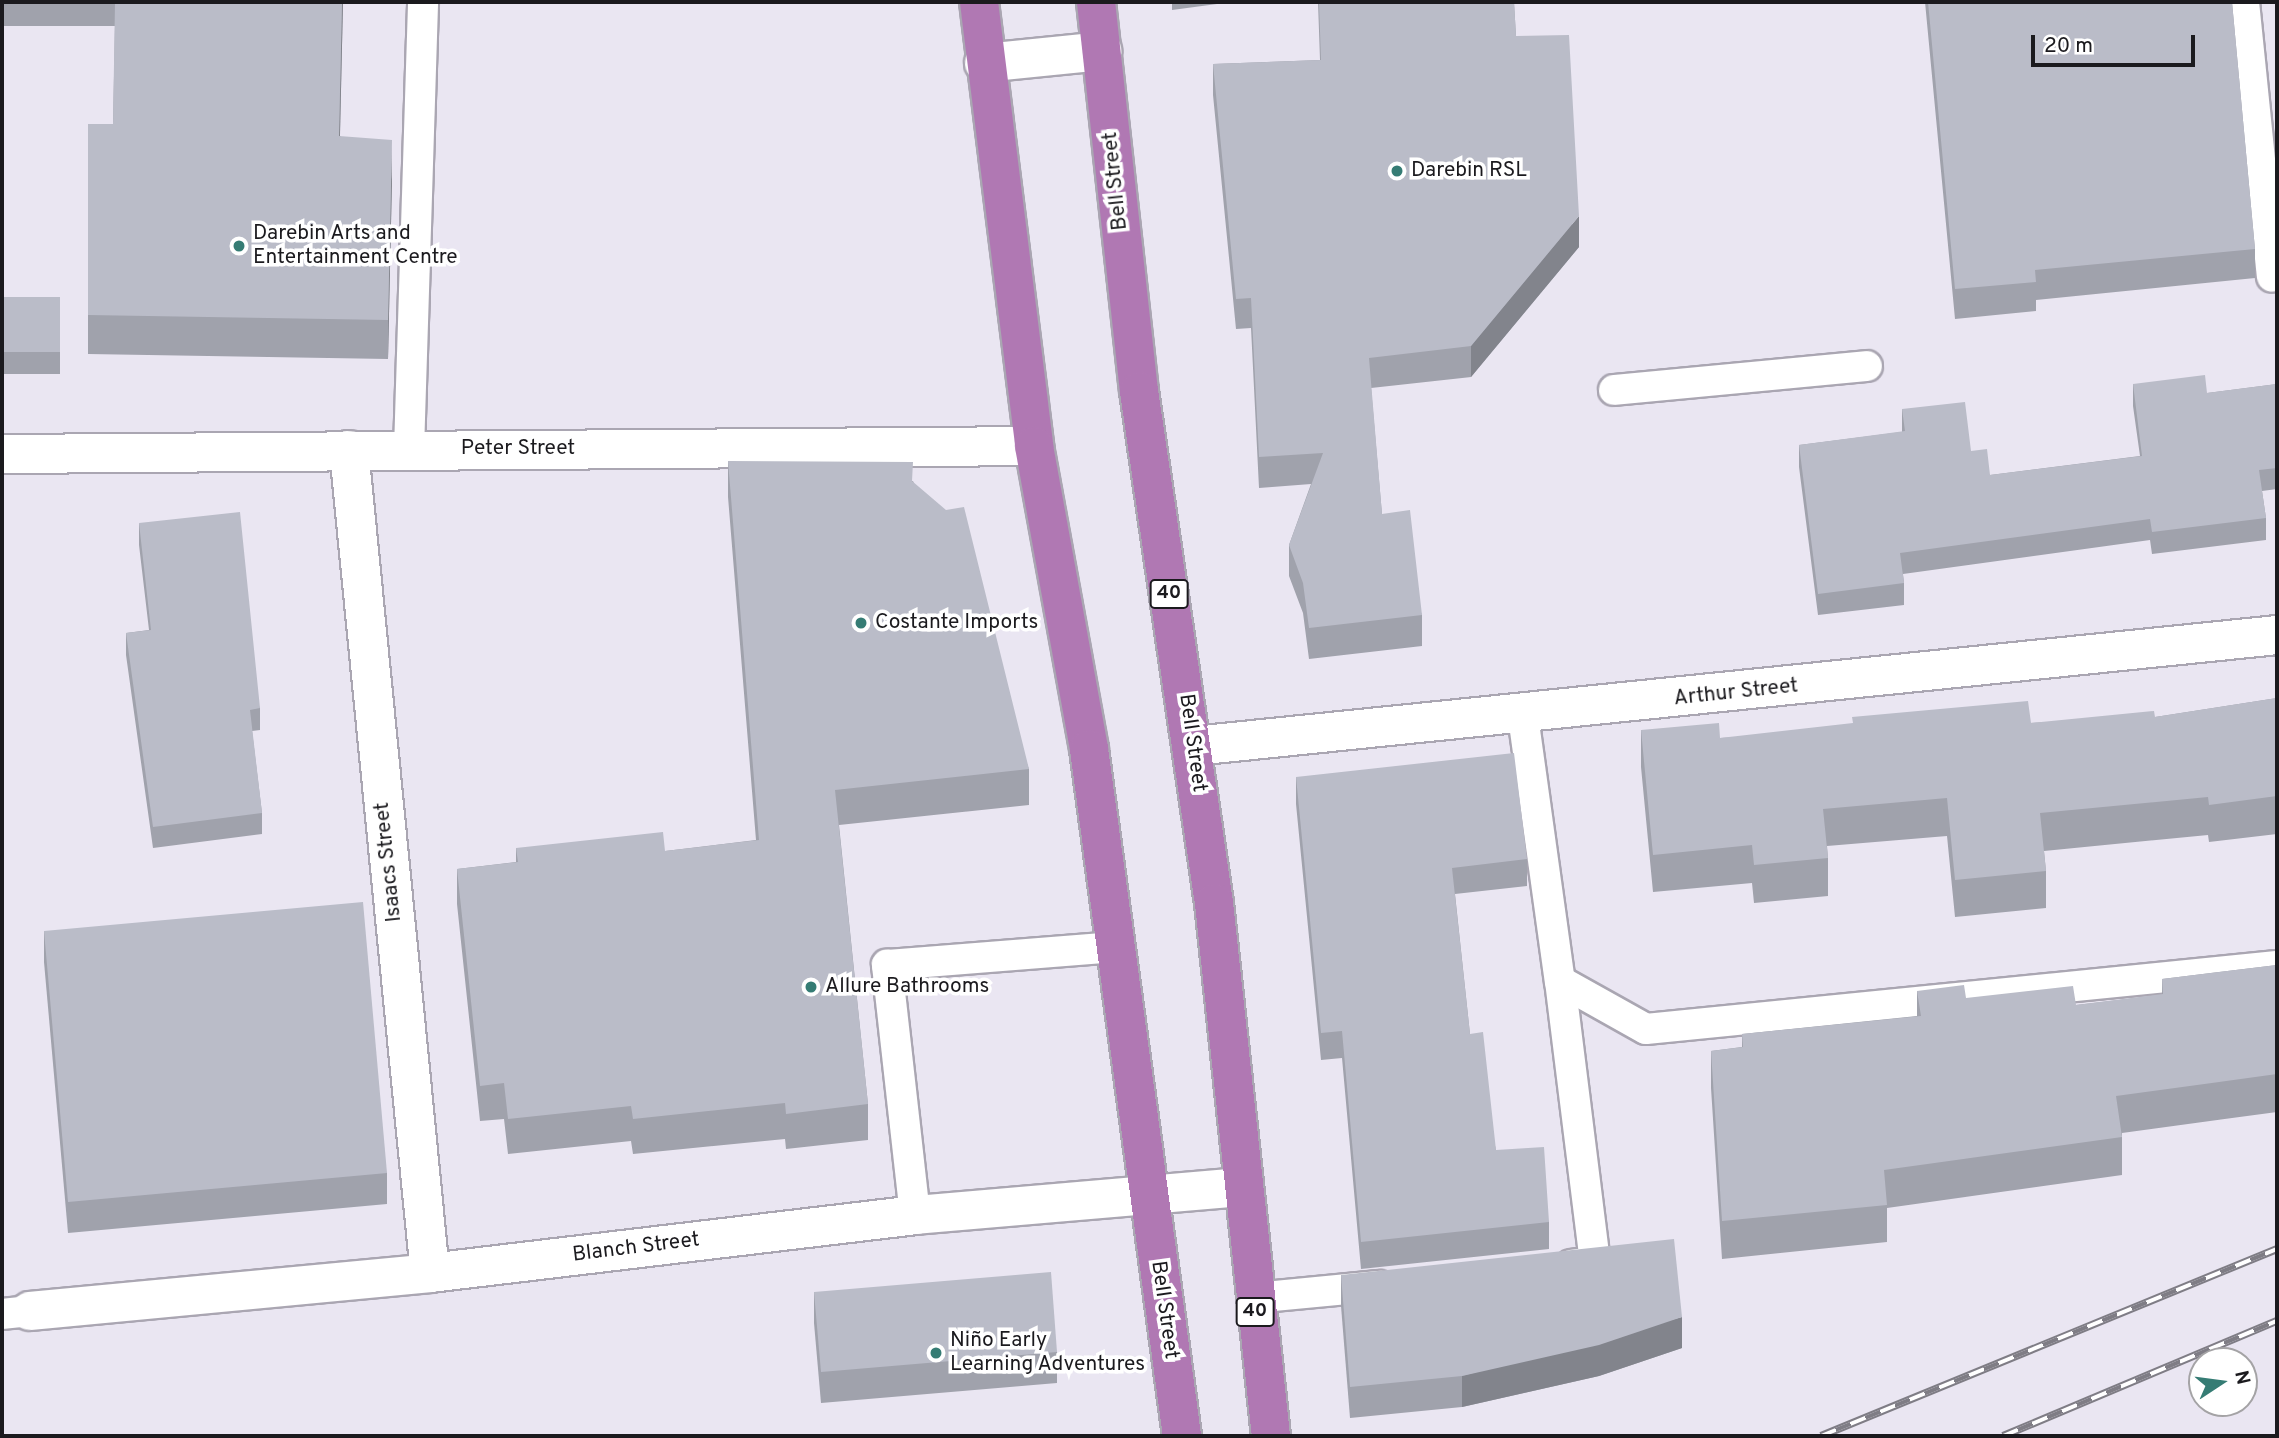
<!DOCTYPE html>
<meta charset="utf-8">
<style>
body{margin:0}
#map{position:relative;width:2279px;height:1438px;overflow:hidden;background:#eae6f2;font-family:Overpass,sans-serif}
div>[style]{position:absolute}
.roads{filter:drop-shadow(2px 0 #aaa6b2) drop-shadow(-2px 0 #aaa6b2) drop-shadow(0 2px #aaa6b2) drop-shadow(0 -2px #aaa6b2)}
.lane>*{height:30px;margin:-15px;padding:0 15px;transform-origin:15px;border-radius:15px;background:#fff}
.street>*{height:38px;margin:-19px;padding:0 19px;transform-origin:19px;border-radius:19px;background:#fff}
.highway>*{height:38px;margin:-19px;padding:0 19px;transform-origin:19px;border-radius:19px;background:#b078b3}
.rail>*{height:8px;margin-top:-4px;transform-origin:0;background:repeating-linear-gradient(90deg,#fff 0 16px,#7f7d85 0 32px);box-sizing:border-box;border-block:2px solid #7f7d85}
.wall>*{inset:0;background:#a0a2ac}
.shaded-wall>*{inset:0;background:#82848c}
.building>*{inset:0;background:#babcc8}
.dots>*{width:19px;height:19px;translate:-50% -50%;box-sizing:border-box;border:4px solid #fff;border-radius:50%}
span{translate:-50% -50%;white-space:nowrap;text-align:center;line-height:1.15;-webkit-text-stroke:7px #fff;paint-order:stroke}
.shield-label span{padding:2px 5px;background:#fff;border:2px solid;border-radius:5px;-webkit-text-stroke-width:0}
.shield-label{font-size:19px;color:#1b1a1e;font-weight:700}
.poi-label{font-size:21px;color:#1b1a1e}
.left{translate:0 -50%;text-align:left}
.street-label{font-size:21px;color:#1b1a1e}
.frame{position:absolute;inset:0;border:4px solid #1b1a1e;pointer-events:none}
.north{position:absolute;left:2188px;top:1347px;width:70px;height:70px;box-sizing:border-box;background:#fff;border:2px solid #a4a3a5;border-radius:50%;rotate:77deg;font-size:19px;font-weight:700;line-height:28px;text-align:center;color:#1b1a1e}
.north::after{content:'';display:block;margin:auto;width:24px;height:32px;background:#357c74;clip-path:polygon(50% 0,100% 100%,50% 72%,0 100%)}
.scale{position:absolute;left:2031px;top:35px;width:164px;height:32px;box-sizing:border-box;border:4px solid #1b1a1e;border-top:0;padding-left:9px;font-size:21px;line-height:24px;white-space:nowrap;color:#1b1a1e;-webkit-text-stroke:5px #fff;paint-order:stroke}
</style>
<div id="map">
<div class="roads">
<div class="lane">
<div style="left:2244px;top:2px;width:276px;rotate:84.2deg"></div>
<div style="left:1614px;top:390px;width:254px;rotate:-5.4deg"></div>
<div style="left:409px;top:450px;width:448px;rotate:-88.2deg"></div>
<div style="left:1523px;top:716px;width:268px;rotate:82.1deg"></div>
<div style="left:1560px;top:981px;width:98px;rotate:29.2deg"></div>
<div style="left:1646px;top:1029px;width:634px;rotate:-5.7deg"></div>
<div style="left:1560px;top:981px;width:283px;rotate:82.9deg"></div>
<div style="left:1595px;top:1262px;width:24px;rotate:173deg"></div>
<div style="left:915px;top:1215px;width:252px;rotate:-96.4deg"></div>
<div style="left:887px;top:965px;width:230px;rotate:-4.5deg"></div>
<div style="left:1254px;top:1298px;width:126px;rotate:-5.5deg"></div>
<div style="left:2px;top:1314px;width:28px;rotate:-6deg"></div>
</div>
<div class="street">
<div style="left:984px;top:63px;width:119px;rotate:-5.8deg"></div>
<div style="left:349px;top:450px;width:827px;rotate:84.38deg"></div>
<div style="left:2px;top:454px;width:1032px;rotate:-0.44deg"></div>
<div style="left:1194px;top:746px;width:1089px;rotate:-5.85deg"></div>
<div style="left:30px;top:1311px;width:402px;rotate:-5.4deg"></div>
<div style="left:430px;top:1273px;width:488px;rotate:-6.8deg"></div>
<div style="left:915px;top:1215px;width:329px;rotate:-4.9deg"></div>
</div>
<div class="highway">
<div style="left:979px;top:2px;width:447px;rotate:82.9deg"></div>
<div style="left:1034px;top:446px;width:308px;rotate:79.7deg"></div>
<div style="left:1089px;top:749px;width:693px;rotate:82.29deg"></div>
<div style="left:1096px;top:2px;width:391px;rotate:83.7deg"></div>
<div style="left:1139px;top:391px;width:517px;rotate:81.67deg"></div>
<div style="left:1214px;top:903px;width:536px;rotate:83.9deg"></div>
</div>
</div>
<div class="rail">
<div style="left:1821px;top:1436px;width:493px;rotate:-22.3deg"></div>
<div style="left:2003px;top:1436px;width:297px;rotate:-22.8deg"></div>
</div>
<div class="wall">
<div style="clip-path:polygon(2px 2px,343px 2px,340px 136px,392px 179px,388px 359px,88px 354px,88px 124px,113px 124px,115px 26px,2px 26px)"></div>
<div style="clip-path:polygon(1172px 2px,1232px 2px,1172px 10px)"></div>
<div style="clip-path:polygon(1318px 2px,1514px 2px,1516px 36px,1579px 247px,1471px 377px,1371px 388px,1382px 514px,1422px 615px,1422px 646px,1309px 659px,1303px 613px,1289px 576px,1289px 545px,1311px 484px,1259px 488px,1251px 328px,1236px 329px,1213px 95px,1213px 64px,1320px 60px)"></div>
<div style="clip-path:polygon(1925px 2px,2232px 2px,2255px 249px,2255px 278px,2036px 300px,2036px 311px,1955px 319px)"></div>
<div style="clip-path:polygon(2px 297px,60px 297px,60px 374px,2px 374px)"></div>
<div style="clip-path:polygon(2133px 384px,2207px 393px,2277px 384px,2277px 489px,2262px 491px,2266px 518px,2266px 540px,2152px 554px,2150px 540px,1903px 574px,1904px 583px,1904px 605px,1818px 615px,1799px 467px,1799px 445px,1902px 432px,1902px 409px,1971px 451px,1990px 475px,2140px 456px,2133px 406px)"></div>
<div style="clip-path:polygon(728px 461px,913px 481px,1029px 769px,1029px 805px,839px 825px,868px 1104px,868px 1140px,786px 1149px,785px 1139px,633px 1154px,631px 1141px,508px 1154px,504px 1119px,480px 1121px,457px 904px,457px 869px,516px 862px,516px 848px,665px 851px,756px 840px,728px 497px)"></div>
<div style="clip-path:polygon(139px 523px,260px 708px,260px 730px,252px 731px,262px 813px,262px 834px,153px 848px,126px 655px,126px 633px,149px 630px,139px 545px)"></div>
<div style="clip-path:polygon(2277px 698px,2277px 834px,2209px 842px,2208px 835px,2044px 851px,2046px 871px,2046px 908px,1955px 917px,1947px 836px,1827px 846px,1828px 858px,1828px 896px,1754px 903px,1752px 883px,1653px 892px,1641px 767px,1641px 730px,1720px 738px,2155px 717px)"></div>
<div style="clip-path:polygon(1296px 777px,1527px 859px,1527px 886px,1455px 894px,1470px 1034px,1496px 1150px,1549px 1222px,1549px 1249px,1361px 1269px,1342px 1058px,1321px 1060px,1296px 804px)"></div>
<div style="clip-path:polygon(44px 931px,387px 1173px,387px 1204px,68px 1233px,44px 962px)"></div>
<div style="clip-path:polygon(2277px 965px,2277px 1112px,2122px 1133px,2122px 1175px,1887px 1208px,1887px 1242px,1722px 1259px,1711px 1088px,1711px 1051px,1742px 1047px,1742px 1034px,1917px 1016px,1917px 991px,1966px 998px,2076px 1005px,2162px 995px,2162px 979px)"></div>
<div style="clip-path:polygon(1341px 1275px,1682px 1348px,1599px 1376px,1462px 1407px,1350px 1418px,1341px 1306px)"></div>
<div style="clip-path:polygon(814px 1292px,1057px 1352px,1057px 1383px,821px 1403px,814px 1323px)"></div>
</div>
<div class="shaded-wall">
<div style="clip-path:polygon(342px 2px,343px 2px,339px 175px,339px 136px)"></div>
<div style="clip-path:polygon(392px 140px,392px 179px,388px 359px,388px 320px)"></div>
<div style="clip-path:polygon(1579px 216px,1579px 247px,1471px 377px,1471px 346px)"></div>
<div style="clip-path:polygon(1682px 1317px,1682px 1348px,1599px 1376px,1462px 1407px,1462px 1376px)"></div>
</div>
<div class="building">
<div style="clip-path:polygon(115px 2px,342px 2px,339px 136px,392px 140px,388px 320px,88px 315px,88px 124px,113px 124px)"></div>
<div style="clip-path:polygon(1319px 2px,1514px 2px,1516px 36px,1569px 35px,1579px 216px,1471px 346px,1369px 358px,1382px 514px,1410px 510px,1422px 615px,1309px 628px,1303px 583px,1289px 545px,1323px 453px,1259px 457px,1251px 298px,1236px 299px,1213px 64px,1321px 60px)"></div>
<div style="clip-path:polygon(1928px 2px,2232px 2px,2255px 249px,2035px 270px,2036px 282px,1955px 289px)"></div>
<div style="clip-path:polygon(2px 297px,60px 297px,60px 352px,2px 352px)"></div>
<div style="clip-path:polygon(2205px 375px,2207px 393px,2277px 384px,2277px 468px,2259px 470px,2266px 518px,2152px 532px,2150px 519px,1900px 553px,1904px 583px,1818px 594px,1799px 445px,1905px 431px,1902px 409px,1965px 402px,1971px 451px,1987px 449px,1990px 475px,2142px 456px,2133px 384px)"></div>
<div style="clip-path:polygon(728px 461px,913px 462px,912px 481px,946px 510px,964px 507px,1029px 769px,835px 790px,868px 1104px,786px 1114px,785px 1103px,633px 1119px,631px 1106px,508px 1119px,504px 1083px,480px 1086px,457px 869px,518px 862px,516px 848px,663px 832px,665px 851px,759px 840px)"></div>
<div style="clip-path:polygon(240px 512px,260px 708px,250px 710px,262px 813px,153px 827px,126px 633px,151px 630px,139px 523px)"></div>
<div style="clip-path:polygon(2277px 698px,2277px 796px,2209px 805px,2208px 797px,2040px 813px,2046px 871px,1955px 880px,1947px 798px,1823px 809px,1828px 858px,1754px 865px,1752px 845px,1653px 855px,1641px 730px,1719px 723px,1720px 738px,1853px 723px,1852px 717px,2028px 701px,2031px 723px,2154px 711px,2155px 717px)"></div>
<div style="clip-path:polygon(1514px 753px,1527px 859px,1452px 868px,1470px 1034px,1483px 1032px,1496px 1150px,1544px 1147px,1549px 1222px,1361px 1242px,1342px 1031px,1321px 1033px,1296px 777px)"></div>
<div style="clip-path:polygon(363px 902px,387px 1173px,68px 1202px,44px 931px)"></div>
<div style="clip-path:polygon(2277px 965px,2277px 1074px,2116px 1096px,2122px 1137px,1884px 1170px,1887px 1205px,1722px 1221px,1711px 1051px,1743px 1047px,1742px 1034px,1921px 1016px,1917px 991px,1964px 985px,1966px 998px,2073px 986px,2076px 1005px,2163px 994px,2162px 979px)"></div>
<div style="clip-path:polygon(1674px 1239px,1682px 1317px,1599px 1345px,1462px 1376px,1350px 1387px,1341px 1275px)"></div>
<div style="clip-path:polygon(1051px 1272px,1057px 1352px,821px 1372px,814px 1292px)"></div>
</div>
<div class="dots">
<div style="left:1397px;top:171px;background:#357c74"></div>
<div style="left:239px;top:246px;background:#357c74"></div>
<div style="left:861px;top:623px;background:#357c74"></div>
<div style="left:811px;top:987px;background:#357c74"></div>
<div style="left:936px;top:1353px;background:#357c74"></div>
</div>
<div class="shield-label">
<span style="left:1169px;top:594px">40</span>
<span style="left:1255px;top:1312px">40</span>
</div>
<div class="poi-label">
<span class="left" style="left:1411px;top:171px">Darebin RSL</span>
<span class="left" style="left:253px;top:246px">Darebin Arts and<br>Entertainment Centre</span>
<span class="left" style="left:875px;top:623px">Costante Imports</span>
<span class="left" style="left:825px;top:987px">Allure Bathrooms</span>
<span class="left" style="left:950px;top:1353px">Niño Early<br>Learning Adventures</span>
</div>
<div class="street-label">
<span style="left:1116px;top:181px;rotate:-96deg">Bell Street</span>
<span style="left:518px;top:449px">Peter Street</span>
<span style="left:1736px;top:693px;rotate:-6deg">Arthur Street</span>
<span style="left:1192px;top:743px;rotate:82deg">Bell Street</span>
<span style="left:389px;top:862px;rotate:-96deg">Isaacs Street</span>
<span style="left:636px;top:1248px;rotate:-7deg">Blanch Street</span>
<span style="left:1164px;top:1310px;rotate:82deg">Bell Street</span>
</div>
<div class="frame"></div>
<div class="north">N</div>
<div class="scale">20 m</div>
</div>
